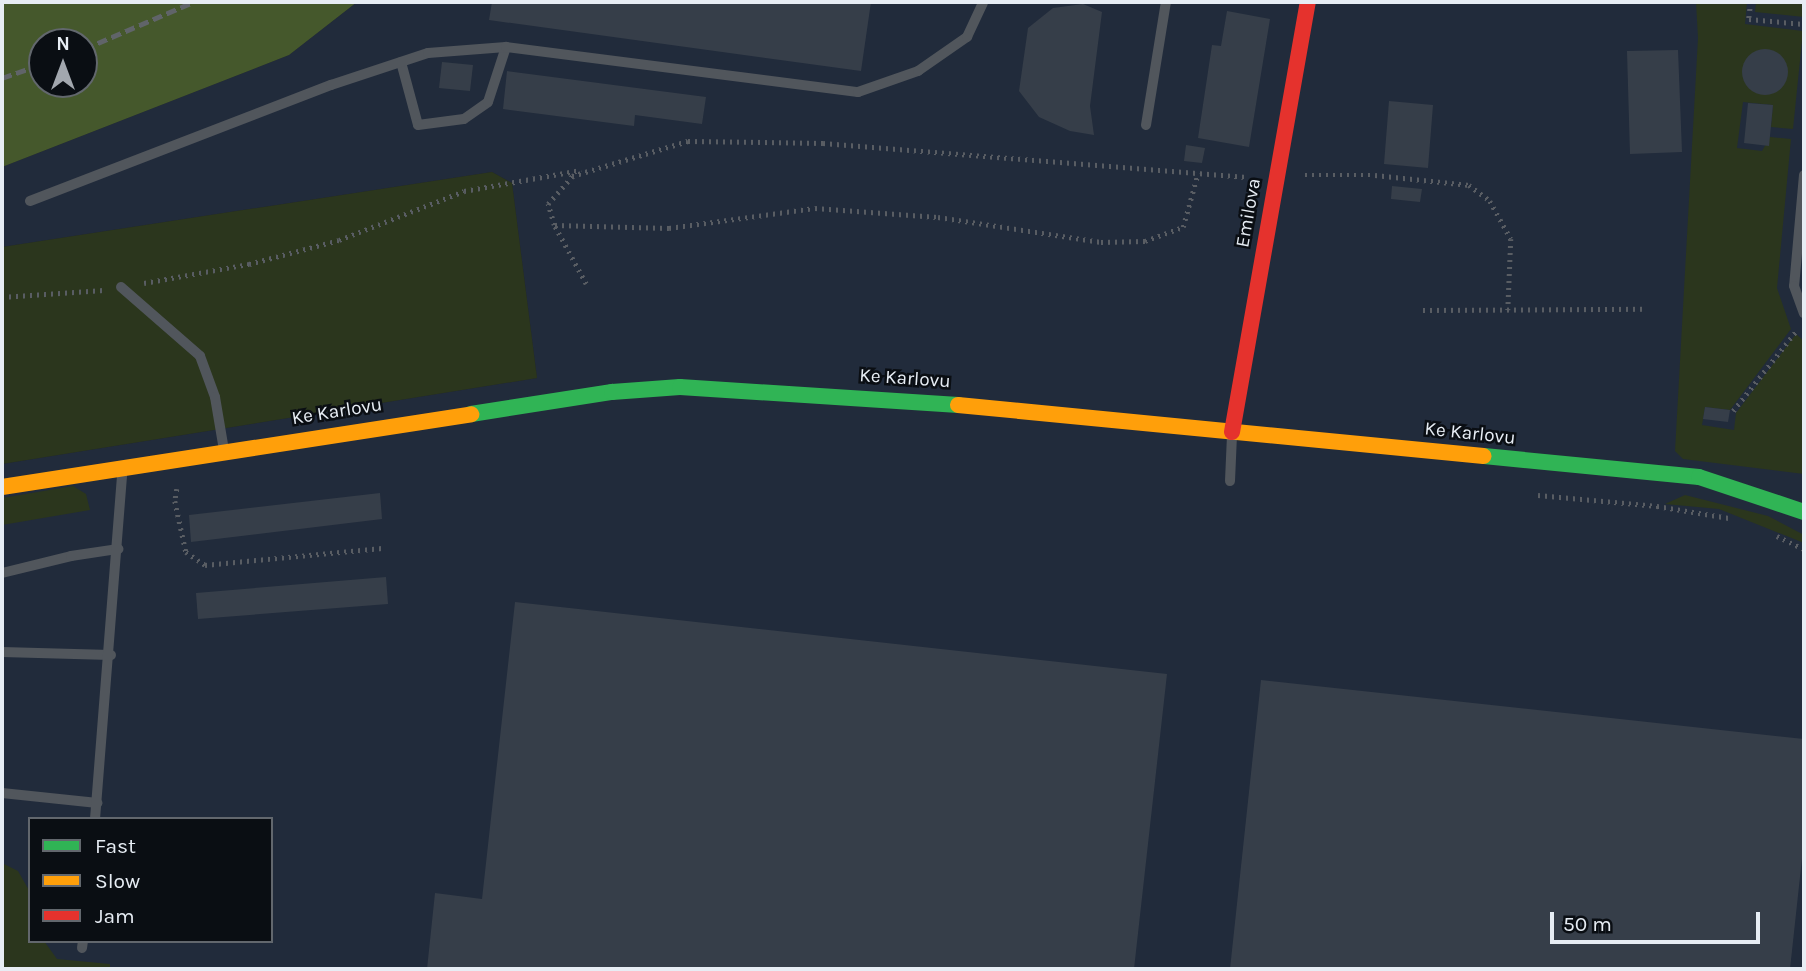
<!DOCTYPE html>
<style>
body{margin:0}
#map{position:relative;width:1806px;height:971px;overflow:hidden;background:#21262c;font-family:Karla,sans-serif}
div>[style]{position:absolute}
.built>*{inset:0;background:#212b3b}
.green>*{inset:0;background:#2b361d}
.forest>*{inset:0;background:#45582c}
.building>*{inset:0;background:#363e49}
.round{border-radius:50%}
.path>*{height:4.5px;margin-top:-2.25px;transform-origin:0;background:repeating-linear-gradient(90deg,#595d63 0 2px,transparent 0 7px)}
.lane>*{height:10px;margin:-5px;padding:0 5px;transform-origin:5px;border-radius:5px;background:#51565c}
.fast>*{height:16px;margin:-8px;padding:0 8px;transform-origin:8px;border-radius:8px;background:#30b455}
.slow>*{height:16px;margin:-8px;padding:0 8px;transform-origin:8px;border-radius:8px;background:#ff9f0a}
.jam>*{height:16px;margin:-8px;padding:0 8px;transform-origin:8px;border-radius:8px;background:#e5322d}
.rail>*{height:5px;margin-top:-2.5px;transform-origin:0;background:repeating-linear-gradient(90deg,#606469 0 10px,transparent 0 15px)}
span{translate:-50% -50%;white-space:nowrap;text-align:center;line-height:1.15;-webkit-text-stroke:5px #0a0e13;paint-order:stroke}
.street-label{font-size:19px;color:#e7edf4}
.frame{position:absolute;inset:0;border:4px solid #e7edf4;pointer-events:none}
.legend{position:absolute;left:28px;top:817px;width:245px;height:126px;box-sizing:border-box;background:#0a0e13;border:2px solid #62676d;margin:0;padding:9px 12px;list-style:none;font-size:21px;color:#e7edf4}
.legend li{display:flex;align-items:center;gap:14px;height:35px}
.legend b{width:35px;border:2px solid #62676d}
.north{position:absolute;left:28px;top:28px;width:70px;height:70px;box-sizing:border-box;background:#0a0e13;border:2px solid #62676d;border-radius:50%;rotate:0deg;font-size:19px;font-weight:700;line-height:28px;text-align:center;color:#e7edf4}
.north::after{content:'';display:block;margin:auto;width:24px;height:32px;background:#a2a7ae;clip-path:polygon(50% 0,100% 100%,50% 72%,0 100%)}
.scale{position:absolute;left:1550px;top:912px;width:210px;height:32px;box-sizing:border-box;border:4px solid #e7edf4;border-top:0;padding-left:9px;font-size:21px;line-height:24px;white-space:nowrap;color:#e7edf4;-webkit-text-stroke:5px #0a0e13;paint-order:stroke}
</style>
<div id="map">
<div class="built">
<div style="clip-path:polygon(evenodd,357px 2px,1804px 2px,1804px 969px,2px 969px,2px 464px,537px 378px,512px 183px,492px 172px,2px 247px,2px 167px,289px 55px,357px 2px,30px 819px,271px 819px,271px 941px,30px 941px,30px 819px)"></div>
</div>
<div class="green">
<div style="clip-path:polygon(1696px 2px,1747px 2px,1745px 24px,1803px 31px,1793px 129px,1771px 127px,1773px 105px,1743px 102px,1737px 148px,1762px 151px,1770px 137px,1791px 139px,1777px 288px,1791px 329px,1730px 410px,1705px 407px,1702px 425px,1734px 430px,1736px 413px,1796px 334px,1804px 341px,1804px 474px,1683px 459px,1675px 451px,1698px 38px)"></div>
<div style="clip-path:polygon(1756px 2px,1804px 2px,1804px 17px,1755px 12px)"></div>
<div style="clip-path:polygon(492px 172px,512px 183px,537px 378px,2px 464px,2px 247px)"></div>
<div style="clip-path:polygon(73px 486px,86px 494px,90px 510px,2px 525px,2px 498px)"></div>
<div style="clip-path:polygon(1685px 495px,1768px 516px,1804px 535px,1804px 543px,1719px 509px,1665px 504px)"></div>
<div style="clip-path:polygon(2px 863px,18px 871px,30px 892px,30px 941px,44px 941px,57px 959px,110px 964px,110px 969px,2px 969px)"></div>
</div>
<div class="forest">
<div style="clip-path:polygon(evenodd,2px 2px,357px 2px,289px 55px,2px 167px,2px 2px,42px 42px,84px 42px,84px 84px,42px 84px,42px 42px)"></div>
</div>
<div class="building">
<div style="clip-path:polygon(492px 2px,871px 2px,861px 71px,489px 20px)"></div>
<div style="clip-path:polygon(1083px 4px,1102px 12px,1090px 106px,1094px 135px,1070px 131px,1039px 117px,1019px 91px,1028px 28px,1053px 8px)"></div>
<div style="clip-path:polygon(1227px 11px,1270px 19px,1249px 147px,1198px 138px,1212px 45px,1221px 46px)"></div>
<div class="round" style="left:1742px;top:49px;width:46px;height:46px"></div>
<div style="clip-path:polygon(1678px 50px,1682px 152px,1630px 154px,1627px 51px)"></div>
<div style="clip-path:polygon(442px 62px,473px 65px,470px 91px,439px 88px)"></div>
<div style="clip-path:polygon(507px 71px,706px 97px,702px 124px,635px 115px,634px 126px,503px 109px)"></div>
<div style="clip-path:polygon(1389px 101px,1433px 105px,1428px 168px,1384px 164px)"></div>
<div style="clip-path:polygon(1748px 103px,1773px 105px,1769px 146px,1744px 143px)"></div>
<div style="clip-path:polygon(1186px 145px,1205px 148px,1202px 163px,1184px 161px)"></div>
<div style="clip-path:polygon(1392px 186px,1422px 189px,1420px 202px,1391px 199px)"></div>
<div style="clip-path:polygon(1705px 407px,1730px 410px,1728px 422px,1703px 419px)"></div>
<div style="clip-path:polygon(380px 493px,382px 519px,191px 542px,189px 515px)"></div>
<div style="clip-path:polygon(386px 577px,388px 604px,198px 619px,196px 593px)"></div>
<div style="clip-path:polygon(515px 602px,1167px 674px,1134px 969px,427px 969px,435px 893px,482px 899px)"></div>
<div style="clip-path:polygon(1261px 680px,1804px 739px,1804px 840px,1790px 969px,1230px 969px)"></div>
</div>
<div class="path">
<div style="left:1751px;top:2px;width:17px;rotate:97deg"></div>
<div style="left:1749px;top:19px;width:55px;rotate:5.2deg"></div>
<div style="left:1305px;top:175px;width:70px"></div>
<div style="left:1375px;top:175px;width:95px;rotate:6.1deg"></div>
<div style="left:1469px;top:185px;width:26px;rotate:37deg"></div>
<div style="left:1490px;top:201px;width:43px;rotate:61.1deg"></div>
<div style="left:1511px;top:239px;width:71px;rotate:92.4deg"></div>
<div style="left:555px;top:225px;width:114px;rotate:1.5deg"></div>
<div style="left:669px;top:228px;width:147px;rotate:-7.8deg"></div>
<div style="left:815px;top:208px;width:123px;rotate:4.2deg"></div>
<div style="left:938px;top:217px;width:165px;rotate:8.7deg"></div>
<div style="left:1101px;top:242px;width:44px;rotate:-1.3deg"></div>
<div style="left:1145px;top:241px;width:40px;rotate:-20.2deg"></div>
<div style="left:1183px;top:227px;width:56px;rotate:-74.5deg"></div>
<div style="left:144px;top:283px;width:107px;rotate:-10.3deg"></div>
<div style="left:249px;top:264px;width:93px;rotate:-14.9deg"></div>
<div style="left:339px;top:240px;width:134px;rotate:-21.4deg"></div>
<div style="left:464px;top:191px;width:119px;rotate:-10.2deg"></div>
<div style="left:586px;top:284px;width:67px;rotate:-118.5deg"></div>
<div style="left:554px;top:225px;width:22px;rotate:-106deg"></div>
<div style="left:548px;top:204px;width:37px;rotate:-49deg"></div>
<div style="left:572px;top:176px;width:121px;rotate:-16.8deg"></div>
<div style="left:688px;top:141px;width:135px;rotate:0.8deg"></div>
<div style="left:823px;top:143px;width:425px;rotate:4.6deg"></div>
<div style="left:2px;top:297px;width:102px;rotate:-3.9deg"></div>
<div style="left:1423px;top:310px;width:224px;rotate:-0.3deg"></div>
<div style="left:1733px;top:411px;width:103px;rotate:-51.7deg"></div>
<div style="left:177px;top:489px;width:12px;rotate:99deg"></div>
<div style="left:175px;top:501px;width:52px;rotate:77.8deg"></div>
<div style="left:186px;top:552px;width:23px;rotate:34deg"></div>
<div style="left:205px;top:565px;width:178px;rotate:-5.5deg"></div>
<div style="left:1538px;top:495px;width:120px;rotate:5.3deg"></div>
<div style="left:1657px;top:506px;width:73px;rotate:9.5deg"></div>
<div style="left:1777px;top:536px;width:30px;rotate:26deg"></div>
</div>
<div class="lane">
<div style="left:401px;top:62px;width:65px;rotate:74.9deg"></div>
<div style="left:418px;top:125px;width:46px;rotate:-7.4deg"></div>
<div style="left:464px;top:119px;width:29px;rotate:-35deg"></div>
<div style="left:488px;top:102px;width:58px;rotate:-71.9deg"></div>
<div style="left:1146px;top:125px;width:125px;rotate:-80.8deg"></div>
<div style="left:1804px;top:175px;width:111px;rotate:95.1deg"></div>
<div style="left:1794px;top:286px;width:29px;rotate:70deg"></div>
<div style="left:30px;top:201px;width:323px;rotate:-21.1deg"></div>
<div style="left:331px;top:85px;width:102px;rotate:-18.3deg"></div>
<div style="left:428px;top:53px;width:78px;rotate:-4.4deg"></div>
<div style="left:506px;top:47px;width:355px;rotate:7.3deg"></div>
<div style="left:858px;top:92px;width:64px;rotate:-19.3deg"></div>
<div style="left:918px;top:71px;width:60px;rotate:-34.8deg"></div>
<div style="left:967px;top:37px;width:38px;rotate:-65deg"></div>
<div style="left:121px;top:287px;width:105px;rotate:41.1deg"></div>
<div style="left:200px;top:356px;width:44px;rotate:69.9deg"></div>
<div style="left:215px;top:397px;width:54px;rotate:80.4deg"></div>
<div style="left:1230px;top:481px;width:46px;rotate:-87.5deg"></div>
<div style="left:2px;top:573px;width:71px;rotate:-13.8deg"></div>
<div style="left:71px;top:556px;width:48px;rotate:-8.5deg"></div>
<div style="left:2px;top:652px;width:109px;rotate:1.6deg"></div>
<div style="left:2px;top:793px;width:96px;rotate:6deg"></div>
<div style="left:95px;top:819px;width:347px;rotate:-85.5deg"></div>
<div style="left:82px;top:948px;width:7px;rotate:-82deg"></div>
</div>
<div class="fast">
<div style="left:471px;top:414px;width:143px;rotate:-8.9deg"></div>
<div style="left:612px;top:392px;width:68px;rotate:-4.2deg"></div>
<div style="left:680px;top:387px;width:279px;rotate:3.7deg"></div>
<div style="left:1484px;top:456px;width:216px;rotate:5.6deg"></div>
<div style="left:1699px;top:477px;width:111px;rotate:18.4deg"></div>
</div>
<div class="slow">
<div style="left:958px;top:405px;width:528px;rotate:5.54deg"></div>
<div style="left:2px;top:487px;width:475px;rotate:-8.8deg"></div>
</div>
<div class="jam">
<div style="left:1232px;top:432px;width:437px;rotate:-80deg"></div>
</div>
<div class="rail">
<div style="left:84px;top:49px;width:119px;rotate:-23.3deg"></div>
<div style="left:2px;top:78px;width:42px;rotate:-19.3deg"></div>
</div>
<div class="street-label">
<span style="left:1249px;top:213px;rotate:-80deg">Emilova</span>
<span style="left:905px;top:379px;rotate:4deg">Ke Karlovu</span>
<span style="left:337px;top:412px;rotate:-9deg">Ke Karlovu</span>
<span style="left:1470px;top:434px;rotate:6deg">Ke Karlovu</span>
</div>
<div class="frame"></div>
<ul class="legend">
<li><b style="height:9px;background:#30b455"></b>Fast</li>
<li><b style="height:9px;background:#ff9f0a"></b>Slow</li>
<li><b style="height:9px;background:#e5322d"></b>Jam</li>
</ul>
<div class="north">N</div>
<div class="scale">50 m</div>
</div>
